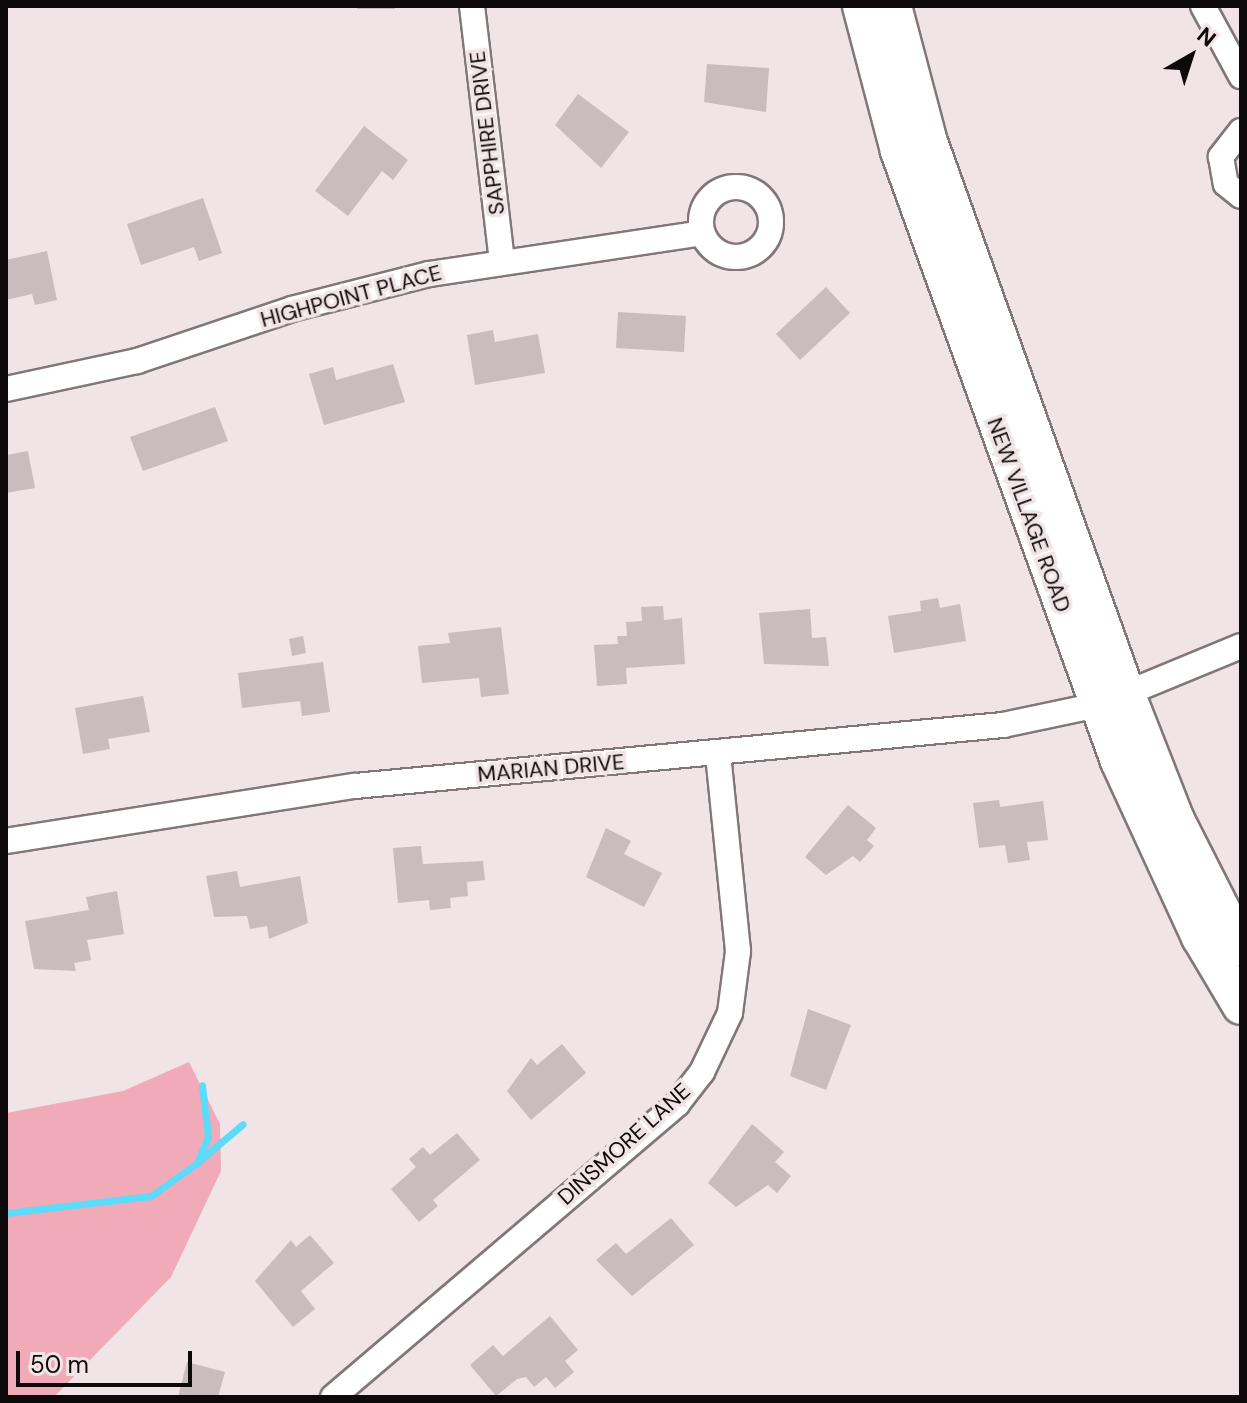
<!DOCTYPE html>
<style>
body{margin:0}
#map{position:relative;width:1247px;height:1403px;overflow:hidden;background:#f0e4e6;font-family:"DM Sans",sans-serif}
div>[style]{position:absolute}
.green>*{inset:0;background:#f1aab8}
.stream>*{height:7px;margin:-3.5px;padding:0 3.5px;transform-origin:3.5px;border-radius:3.5px;background:#5cdbfa}
.building>*{inset:0;background:#c8bcbe}
.roads{filter:drop-shadow(2px 0 #817778) drop-shadow(-2px 0 #817778) drop-shadow(0 2px #817778) drop-shadow(0 -2px #817778)}
.street>*{height:24px;margin:-12px;padding:0 12px;transform-origin:12px;border-radius:12px;background:#fff}
.street>.ring{margin:-12px;padding:0;box-sizing:content-box;background:none;border:24px solid #fff;border-radius:50%}
.secondary>*{height:36px;margin:-18px;padding:0 18px;transform-origin:18px;border-radius:18px;background:#fff}
span{translate:-50% -50%;white-space:nowrap;text-align:center;line-height:1.15;-webkit-text-stroke:7px #f0e4e6;paint-order:stroke}
.street-label{font-size:22px;color:#0e0a0b}
.frame{position:absolute;inset:0;border:8px solid #0e0a0b;pointer-events:none}
.north{position:absolute;left:1151px;top:16px;width:80px;height:80px;-webkit-text-stroke:6px #f0e4e6;paint-order:stroke;rotate:39deg;font-size:22px;font-weight:700;line-height:32px;text-align:center;color:#0e0a0b}
.north::after{content:'';display:block;margin:auto;width:28px;height:36px;background:#0e0a0b;clip-path:polygon(50% 0,100% 100%,50% 72%,0 100%)}
.scale{position:absolute;left:16px;top:1351px;width:176px;height:36px;box-sizing:border-box;border:4px solid #0e0a0b;border-top:0;padding-left:10px;font-size:24px;line-height:28px;white-space:nowrap;color:#0e0a0b;-webkit-text-stroke:6px #f0e4e6;paint-order:stroke}
</style>
<div id="map">
<div class="green">
<div style="clip-path:polygon(189px 1062px,220px 1124px,221px 1171px,171px 1277px,54px 1397px,6px 1397px,6px 1113px,123px 1091px)"></div>
</div>
<div class="stream">
<div style="left:199px;top:1161px;width:57px;rotate:-40.1deg"></div>
<div style="left:6px;top:1213px;width:146px;rotate:-6.7deg"></div>
<div style="left:151px;top:1196px;width:57px;rotate:-35.7deg"></div>
<div style="left:197px;top:1163px;width:28px;rotate:-67deg"></div>
<div style="left:208px;top:1137px;width:52px;rotate:-96.6deg"></div>
</div>
<div class="building">
<div style="clip-path:polygon(357px 6px,395px 6px,395px 9px,357px 9px)"></div>
<div style="clip-path:polygon(707px 64px,769px 68px,766px 112px,704px 102px)"></div>
<div style="clip-path:polygon(578px 94px,629px 132px,601px 168px,555px 125px)"></div>
<div style="clip-path:polygon(364px 126px,408px 160px,393px 180px,382px 171px,348px 216px,315px 191px)"></div>
<div style="clip-path:polygon(203px 198px,222px 253px,199px 261px,194px 247px,141px 265px,127px 224px)"></div>
<div style="clip-path:polygon(47px 251px,57px 300px,35px 305px,32px 294px,6px 300px,6px 260px)"></div>
<div style="clip-path:polygon(826px 287px,850px 313px,800px 360px,776px 334px)"></div>
<div style="clip-path:polygon(618px 312px,686px 316px,684px 352px,616px 348px)"></div>
<div style="clip-path:polygon(493px 330px,495px 342px,538px 334px,545px 373px,475px 385px,467px 335px)"></div>
<div style="clip-path:polygon(393px 364px,405px 402px,324px 425px,309px 374px,333px 367px,336px 380px)"></div>
<div style="clip-path:polygon(215px 407px,228px 441px,143px 471px,130px 437px)"></div>
<div style="clip-path:polygon(28px 451px,35px 488px,6px 493px,6px 455px)"></div>
<div style="clip-path:polygon(938px 598px,940px 608px,960px 604px,966px 641px,894px 653px,888px 616px,921px 611px,920px 601px)"></div>
<div style="clip-path:polygon(663px 606px,664px 620px,682px 618px,685px 664px,626px 668px,627px 684px,597px 686px,594px 645px,618px 644px,617px 636px,627px 636px,626px 622px,642px 621px,641px 607px)"></div>
<div style="clip-path:polygon(810px 609px,812px 638px,826px 637px,829px 666px,764px 664px,759px 613px)"></div>
<div style="clip-path:polygon(501px 627px,509px 694px,481px 697px,479px 678px,422px 683px,418px 646px,450px 643px,448px 633px)"></div>
<div style="clip-path:polygon(303px 636px,306px 653px,292px 656px,289px 639px)"></div>
<div style="clip-path:polygon(323px 662px,330px 712px,302px 716px,300px 701px,242px 708px,238px 673px)"></div>
<div style="clip-path:polygon(143px 696px,150px 732px,108px 739px,110px 749px,83px 754px,75px 708px)"></div>
<div style="clip-path:polygon(999px 800px,1000px 807px,1043px 801px,1048px 840px,1027px 842px,1030px 860px,1008px 863px,1005px 845px,979px 848px,973px 803px)"></div>
<div style="clip-path:polygon(848px 805px,876px 828px,867px 840px,874px 846px,860px 862px,853px 856px,826px 875px,805px 857px)"></div>
<div style="clip-path:polygon(606px 828px,631px 841px,624px 854px,662px 873px,644px 907px,586px 877px)"></div>
<div style="clip-path:polygon(421px 846px,423px 864px,483px 861px,485px 880px,467px 882px,468px 896px,450px 898px,451px 908px,430px 910px,429px 900px,398px 903px,393px 848px)"></div>
<div style="clip-path:polygon(237px 871px,240px 887px,300px 876px,308px 923px,269px 939px,267px 926px,250px 929px,247px 916px,214px 917px,206px 876px)"></div>
<div style="clip-path:polygon(117px 891px,124px 934px,87px 940px,91px 960px,74px 963px,76px 971px,34px 969px,25px 921px,89px 910px,86px 897px)"></div>
<div style="clip-path:polygon(808px 1009px,851px 1025px,826px 1090px,790px 1076px)"></div>
<div style="clip-path:polygon(562px 1044px,586px 1073px,531px 1120px,507px 1091px,531px 1058px,537px 1065px)"></div>
<div style="clip-path:polygon(752px 1124px,784px 1152px,775px 1162px,791px 1176px,777px 1193px,768px 1185px,736px 1207px,708px 1183px)"></div>
<div style="clip-path:polygon(457px 1133px,480px 1160px,433px 1200px,438px 1206px,419px 1222px,391px 1189px,416px 1167px,409px 1159px,423px 1147px,430px 1155px)"></div>
<div style="clip-path:polygon(671px 1218px,694px 1245px,632px 1296px,596px 1260px,616px 1243px,626px 1254px)"></div>
<div style="clip-path:polygon(310px 1235px,334px 1263px,301px 1291px,315px 1309px,293px 1327px,255px 1281px,291px 1240px,296px 1247px)"></div>
<div style="clip-path:polygon(550px 1316px,578px 1350px,565px 1361px,574px 1372px,555px 1388px,546px 1377px,534px 1387px,526px 1377px,517px 1379px,496px 1396px,470px 1365px,493px 1345px,503px 1356px)"></div>
<div style="clip-path:polygon(187px 1362px,225px 1372px,218px 1397px,178px 1397px)"></div>
</div>
<div class="roads">
<div class="street">
<div style="left:472px;top:6px;width:257px;rotate:83.3deg"></div>
<div style="left:1203px;top:6px;width:80px;rotate:61.5deg"></div>
<div style="left:1241px;top:131px;width:33px;rotate:128deg"></div>
<div style="left:1221px;top:157px;width:27px;rotate:80deg"></div>
<div style="left:1226px;top:184px;width:19px;rotate:39deg"></div>
<div class="ring" style="left:701px;top:187px;width:46px;height:46px"></div>
<div style="left:6px;top:389px;width:134px;rotate:-12.1deg"></div>
<div style="left:137px;top:361px;width:163px;rotate:-18.5deg"></div>
<div style="left:292px;top:309px;width:141px;rotate:-14.3deg"></div>
<div style="left:429px;top:274px;width:276px;rotate:-8.5deg"></div>
<div style="left:6px;top:841px;width:353px;rotate:-9deg"></div>
<div style="left:355px;top:786px;width:651px;rotate:-5.38deg"></div>
<div style="left:1003px;top:725px;width:97px;rotate:-11.9deg"></div>
<div style="left:1098px;top:705px;width:155px;rotate:-22.4deg"></div>
<div style="left:333px;top:1397px;width:452px;rotate:-40.4deg"></div>
<div style="left:677px;top:1104px;width:41px;rotate:-52deg"></div>
<div style="left:702px;top:1072px;width:65px;rotate:-64.6deg"></div>
<div style="left:730px;top:1013px;width:63px;rotate:-82.6deg"></div>
<div style="left:738px;top:951px;width:199px;rotate:-95.8deg"></div>
</div>
<div class="secondary">
<div style="left:861px;top:6px;width:150px;rotate:75.3deg"></div>
<div style="left:899px;top:151px;width:648px;rotate:70.17deg"></div>
<div style="left:1119px;top:761px;width:194px;rotate:65.3deg"></div>
<div style="left:1200px;top:937px;width:80px;rotate:59.3deg"></div>
<div style="left:893px;top:6px;width:141px;rotate:75.2deg"></div>
<div style="left:929px;top:142px;width:587px;rotate:70.3deg"></div>
<div style="left:1127px;top:695px;width:134px;rotate:68.6deg"></div>
<div style="left:1176px;top:820px;width:144px;rotate:63.1deg"></div>
</div>
</div>
<div class="street-label">
<span style="left:487px;top:133px;rotate:-97deg">SAPPHIRE DRIVE</span>
<span style="left:351px;top:296px;rotate:-15deg">HIGHPOINT PLACE</span>
<span style="left:1029px;top:515px;rotate:70deg">NEW VILLAGE ROAD</span>
<span style="left:551px;top:768px;rotate:-5deg">MARIAN DRIVE</span>
<span style="left:624px;top:1144px;rotate:-42deg">DINSMORE LANE</span>
</div>
<div class="frame"></div>
<div class="north">N</div>
<div class="scale">50 m</div>
</div>
